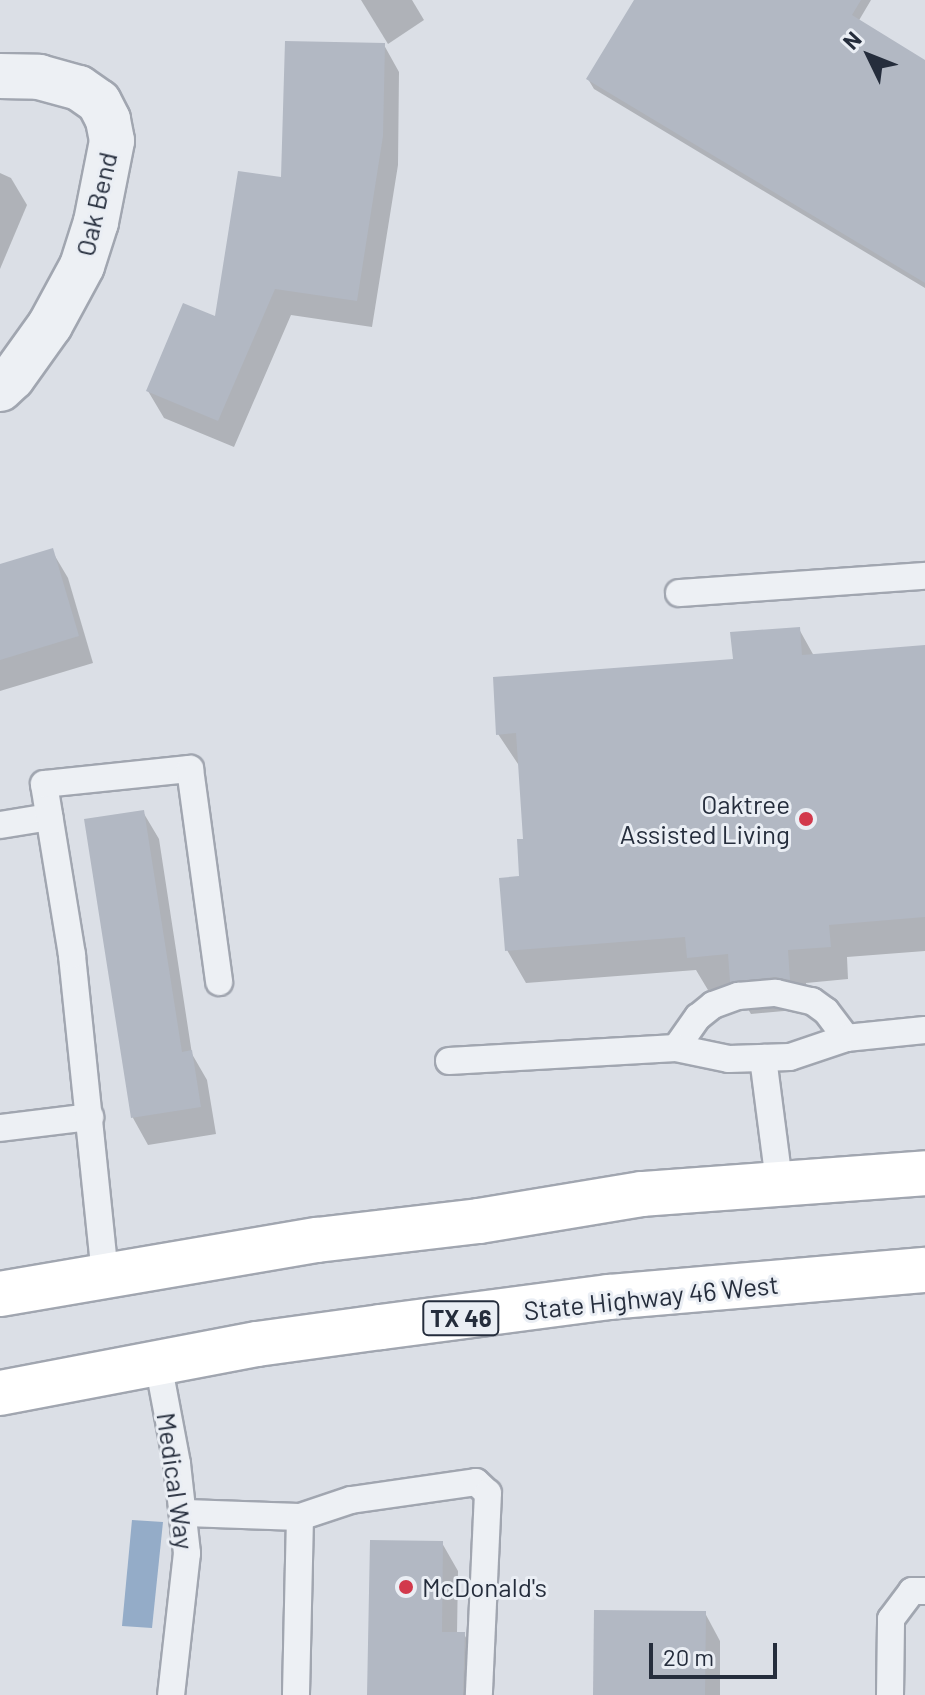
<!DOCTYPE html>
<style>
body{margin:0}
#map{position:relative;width:925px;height:1695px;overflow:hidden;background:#dbdfe6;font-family:Barlow,sans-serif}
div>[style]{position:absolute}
.water>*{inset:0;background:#94acc8}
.shadow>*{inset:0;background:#0003}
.building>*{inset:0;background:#b2b8c3}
.roads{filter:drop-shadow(2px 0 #a1a6b0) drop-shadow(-2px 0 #a1a6b0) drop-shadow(0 2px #a1a6b0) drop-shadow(0 -2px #a1a6b0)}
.lane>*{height:26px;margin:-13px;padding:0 13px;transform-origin:13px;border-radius:13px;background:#edf0f4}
.street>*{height:44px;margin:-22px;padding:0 22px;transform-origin:22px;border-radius:22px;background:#edf0f4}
.primary>*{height:44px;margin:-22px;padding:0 22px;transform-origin:22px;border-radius:22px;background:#fff}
.dots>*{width:22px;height:22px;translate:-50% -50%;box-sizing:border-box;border:4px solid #eaeef4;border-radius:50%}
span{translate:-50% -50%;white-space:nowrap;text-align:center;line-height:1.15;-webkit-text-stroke:6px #eaeef4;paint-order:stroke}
.shield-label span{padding:2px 6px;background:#eaeef4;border:2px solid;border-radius:6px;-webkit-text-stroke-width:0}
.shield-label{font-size:24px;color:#252d3c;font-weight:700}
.street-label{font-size:26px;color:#252d3c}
.poi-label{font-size:26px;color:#252d3c}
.right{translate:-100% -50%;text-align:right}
.left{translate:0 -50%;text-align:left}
.north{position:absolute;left:829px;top:16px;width:80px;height:80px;-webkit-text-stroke:6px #eaeef4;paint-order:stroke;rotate:313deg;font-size:22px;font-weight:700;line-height:32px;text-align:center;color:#252d3c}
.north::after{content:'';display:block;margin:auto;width:28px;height:36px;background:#252d3c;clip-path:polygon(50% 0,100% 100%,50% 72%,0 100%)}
.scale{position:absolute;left:649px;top:1643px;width:128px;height:36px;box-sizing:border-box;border:4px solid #252d3c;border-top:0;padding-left:10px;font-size:24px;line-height:28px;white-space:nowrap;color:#252d3c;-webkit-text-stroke:6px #eaeef4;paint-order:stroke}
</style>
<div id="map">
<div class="water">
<div style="clip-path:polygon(132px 1520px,163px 1522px,152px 1628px,122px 1626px)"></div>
</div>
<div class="shadow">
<div style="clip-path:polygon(361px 0,412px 0,424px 20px,388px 44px)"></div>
<div style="clip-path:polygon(636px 0,871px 0,858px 22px,925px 62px,925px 288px,594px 89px,588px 79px)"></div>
<div style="clip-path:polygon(384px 45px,399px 72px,398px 165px,372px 327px,291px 315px,234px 447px,164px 418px,148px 391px,216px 319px,283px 180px)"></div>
<div style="clip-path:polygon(0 173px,11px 178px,27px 205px,0 269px)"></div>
<div style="clip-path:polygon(52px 551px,68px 578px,93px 663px,0 691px,0 567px)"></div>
<div style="clip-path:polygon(799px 629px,814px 656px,925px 647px,925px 951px,847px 957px,848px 979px,806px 983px,807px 1012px,795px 1010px,751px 1014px,735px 988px,708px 990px,696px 970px,526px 983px,507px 950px,526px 840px,520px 767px,498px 734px,735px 660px)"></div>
<div style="clip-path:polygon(143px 812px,159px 839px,192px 1054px,207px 1080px,216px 1134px,148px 1145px,133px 1118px)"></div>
<div style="clip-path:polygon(442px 1543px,458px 1571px,457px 1634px,464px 1634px,479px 1662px,479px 1695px,369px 1695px)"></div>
<div style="clip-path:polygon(705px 1613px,720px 1641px,720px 1695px,595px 1695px)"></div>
</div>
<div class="building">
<div style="clip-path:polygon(634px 0,861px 0,852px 15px,925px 60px,925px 283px,586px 79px)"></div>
<div style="clip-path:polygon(285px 41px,385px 43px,383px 136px,357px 301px,275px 289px,218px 421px,146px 391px,183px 303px,215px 316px,238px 171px,281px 177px)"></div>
<div style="clip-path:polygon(53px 548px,79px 636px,0 660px,0 564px)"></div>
<div style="clip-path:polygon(800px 627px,802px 655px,925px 645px,925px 917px,829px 925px,831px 947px,788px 950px,790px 980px,775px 977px,730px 982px,728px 954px,687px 958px,685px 937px,505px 951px,499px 878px,519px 876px,517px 839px,523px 839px,516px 733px,496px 735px,493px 677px,733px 659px,730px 632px)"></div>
<div style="clip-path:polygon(144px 810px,182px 1052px,192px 1050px,201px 1107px,131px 1118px,84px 819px)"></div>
<div style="clip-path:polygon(370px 1540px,443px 1541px,442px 1632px,465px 1632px,463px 1695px,367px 1695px)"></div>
<div style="clip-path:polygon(594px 1610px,706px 1611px,705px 1695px,593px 1695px)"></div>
</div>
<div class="roads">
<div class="lane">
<div style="left:679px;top:593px;width:247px;rotate:-4deg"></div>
<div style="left:0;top:825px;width:50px;rotate:-9.3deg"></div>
<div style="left:676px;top:1048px;width:38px;rotate:-55deg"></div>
<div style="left:698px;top:1017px;width:19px;rotate:-39deg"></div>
<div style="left:713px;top:1005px;width:27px;rotate:-20deg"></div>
<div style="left:738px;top:996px;width:38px;rotate:-5deg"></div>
<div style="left:776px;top:993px;width:37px;rotate:13deg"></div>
<div style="left:812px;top:1001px;width:17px;rotate:36deg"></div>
<div style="left:826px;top:1011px;width:34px;rotate:53deg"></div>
<div style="left:763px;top:1058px;width:125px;rotate:82.6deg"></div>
<div style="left:449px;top:1061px;width:227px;rotate:-3.3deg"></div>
<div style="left:676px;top:1048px;width:54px;rotate:11.7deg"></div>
<div style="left:729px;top:1059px;width:61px;rotate:-1.9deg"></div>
<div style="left:790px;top:1057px;width:59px;rotate:-18.7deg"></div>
<div style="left:846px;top:1038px;width:79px;rotate:-5.8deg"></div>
<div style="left:0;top:1128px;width:91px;rotate:-7deg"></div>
<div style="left:105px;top:1275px;width:322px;rotate:-95.9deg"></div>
<div style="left:72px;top:955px;width:173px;rotate:-99.3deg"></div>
<div style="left:44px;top:784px;width:147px;rotate:-5.9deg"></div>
<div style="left:190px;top:769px;width:215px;rotate:82.2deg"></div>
<div style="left:158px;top:1363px;width:103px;rotate:79.3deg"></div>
<div style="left:177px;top:1464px;width:90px;rotate:83.6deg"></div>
<div style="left:187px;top:1553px;width:143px;rotate:96.4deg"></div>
<div style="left:185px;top:1513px;width:115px;rotate:2deg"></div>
<div style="left:300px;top:1517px;width:178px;rotate:91.3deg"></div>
<div style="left:300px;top:1517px;width:54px;rotate:-18.4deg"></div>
<div style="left:351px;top:1500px;width:126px;rotate:-8.2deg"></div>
<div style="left:476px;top:1482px;width:16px;rotate:43deg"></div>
<div style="left:488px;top:1493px;width:202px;rotate:92.6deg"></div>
<div style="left:890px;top:1695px;width:76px;rotate:-89.2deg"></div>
<div style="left:891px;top:1619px;width:35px;rotate:-53deg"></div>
<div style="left:912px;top:1591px;width:13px"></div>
</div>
<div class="street">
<div style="left:0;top:76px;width:39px;rotate:1deg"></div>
<div style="left:39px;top:77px;width:41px;rotate:15.4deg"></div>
<div style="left:79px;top:88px;width:24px;rotate:35deg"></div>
<div style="left:99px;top:102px;width:20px;rotate:63deg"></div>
<div style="left:108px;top:120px;width:21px;rotate:79deg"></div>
<div style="left:112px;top:141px;width:83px;rotate:101.2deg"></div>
<div style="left:96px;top:222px;width:46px;rotate:107.7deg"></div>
<div style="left:82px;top:266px;width:67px;rotate:118.5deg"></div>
<div style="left:50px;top:325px;width:65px;rotate:125.6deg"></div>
<div style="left:12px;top:378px;width:16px;rotate:137deg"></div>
</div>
<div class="primary">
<div style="left:0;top:1294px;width:322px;rotate:-9.7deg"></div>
<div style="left:317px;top:1240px;width:163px;rotate:-6.7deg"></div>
<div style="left:479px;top:1221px;width:165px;rotate:-9.4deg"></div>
<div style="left:642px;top:1194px;width:284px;rotate:-4.2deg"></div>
<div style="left:0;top:1393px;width:262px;rotate:-10.8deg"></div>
<div style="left:257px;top:1344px;width:125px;rotate:-7.8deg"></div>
<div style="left:381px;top:1327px;width:230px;rotate:-7.5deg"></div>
<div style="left:609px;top:1297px;width:317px;rotate:-4.9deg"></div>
</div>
</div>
<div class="dots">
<div style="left:806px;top:819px;background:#d2394c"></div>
<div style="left:406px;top:1587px;background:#d2394c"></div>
</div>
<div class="shield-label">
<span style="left:461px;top:1318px">TX 46</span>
</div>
<div class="street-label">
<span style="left:96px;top:204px;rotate:-77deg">Oak Bend</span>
<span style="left:651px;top:1297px;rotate:-6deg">State Highway 46 West</span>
<span style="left:176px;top:1481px;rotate:82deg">Medical Way</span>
</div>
<div class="poi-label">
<span class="right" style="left:790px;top:819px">Oaktree<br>Assisted Living</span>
<span class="left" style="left:422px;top:1587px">McDonald's</span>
</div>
<div class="north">N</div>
<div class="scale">20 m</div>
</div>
